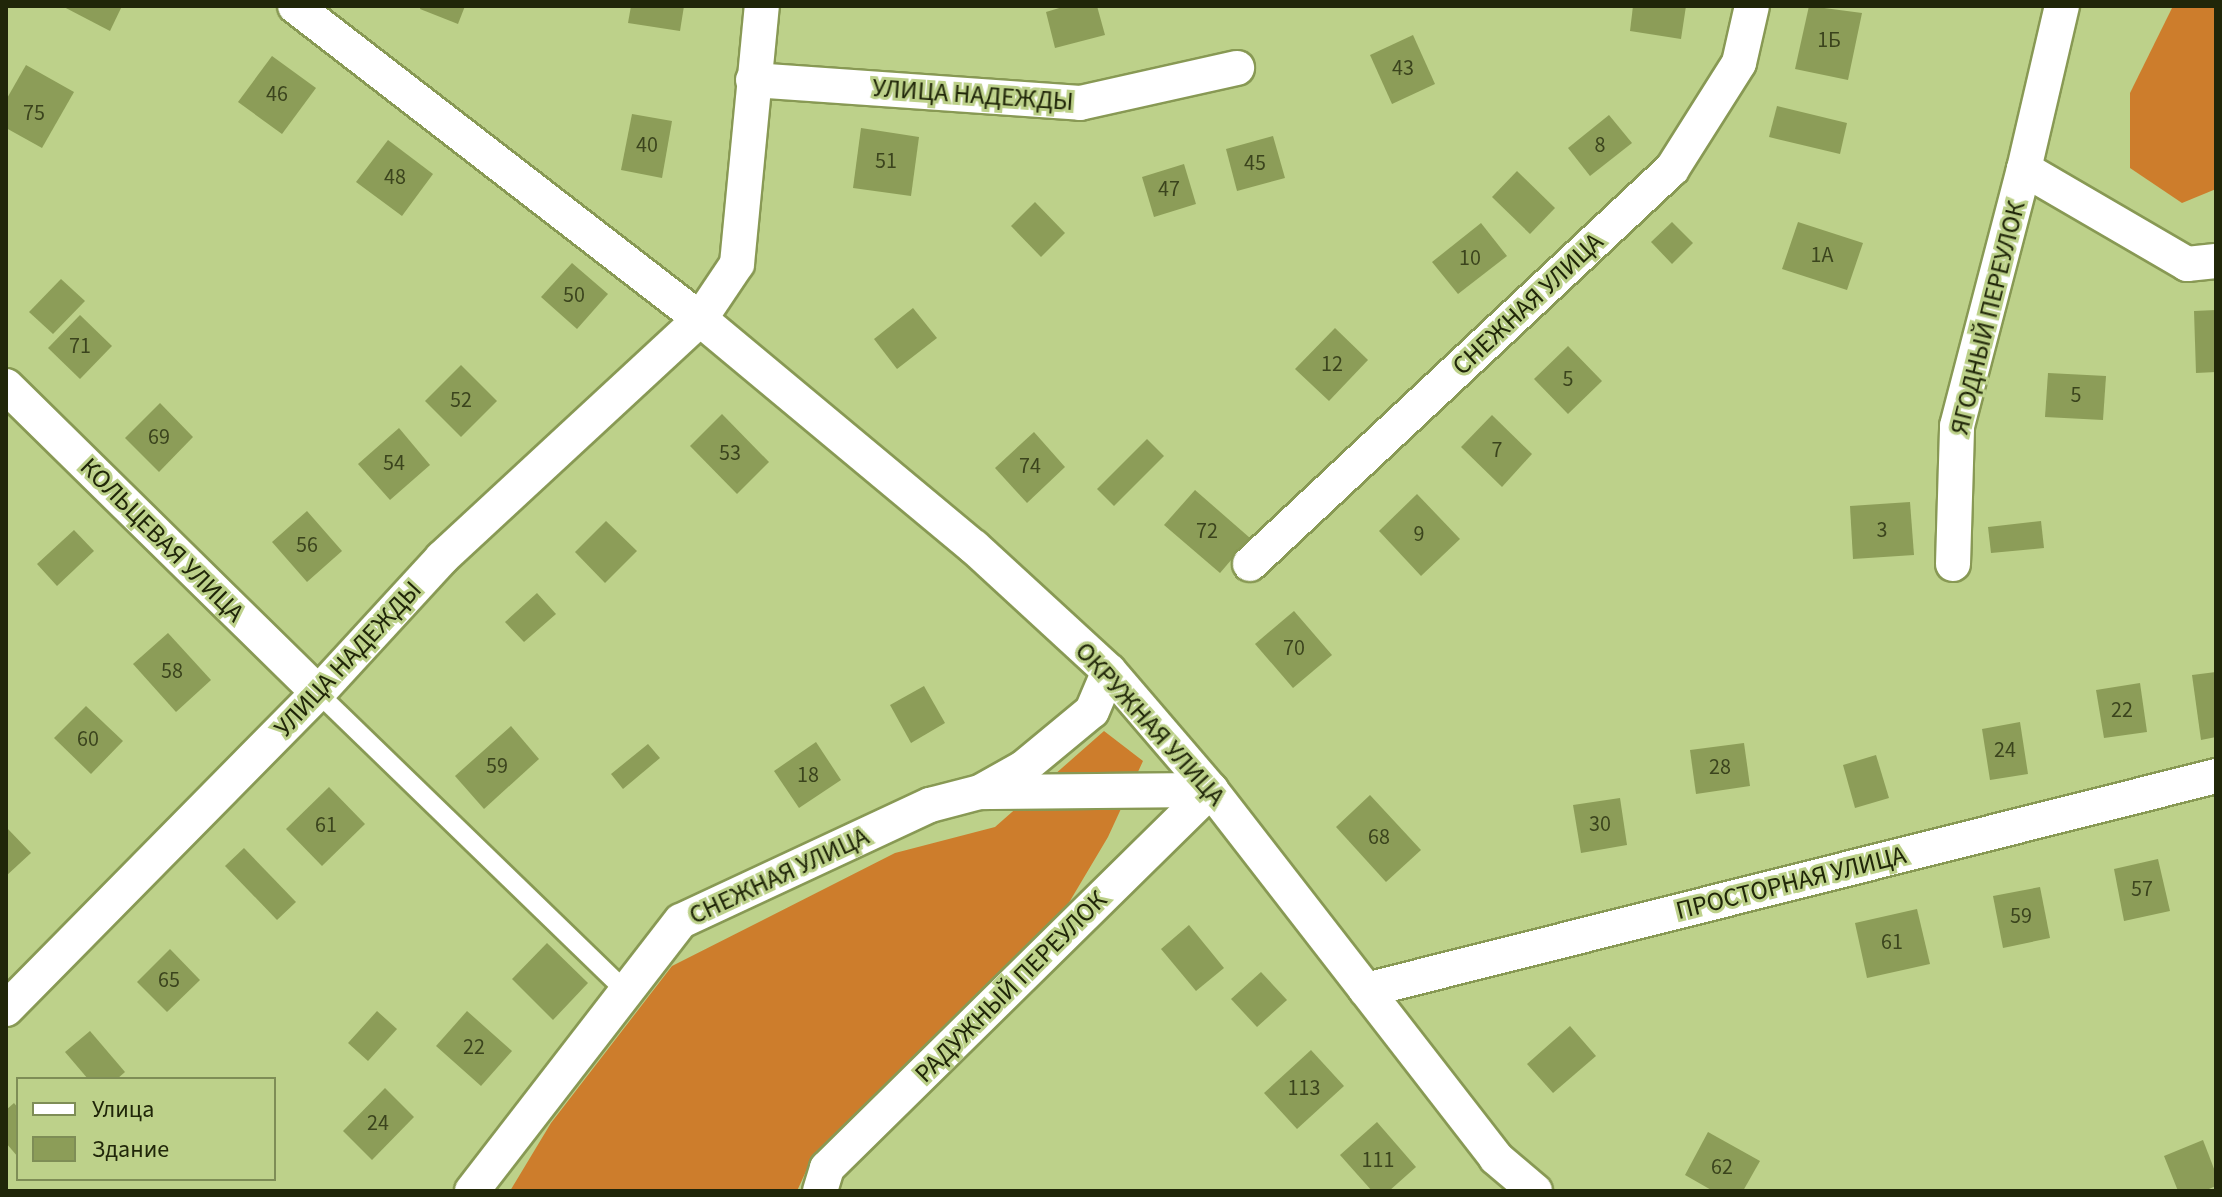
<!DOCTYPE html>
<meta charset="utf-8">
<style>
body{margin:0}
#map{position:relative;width:2222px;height:1197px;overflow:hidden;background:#bdd18a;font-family:"Source Sans 3",sans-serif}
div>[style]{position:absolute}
.forest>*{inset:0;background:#cd7d2c}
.building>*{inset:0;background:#8c9d58}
.roads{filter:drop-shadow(2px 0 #889954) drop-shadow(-2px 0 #889954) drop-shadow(0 2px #889954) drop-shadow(0 -2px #889954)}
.service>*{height:18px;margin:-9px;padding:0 9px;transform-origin:9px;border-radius:9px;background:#fff}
.minor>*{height:34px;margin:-17px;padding:0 17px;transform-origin:17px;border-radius:17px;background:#fff}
span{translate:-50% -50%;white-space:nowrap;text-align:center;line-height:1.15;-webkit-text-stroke:6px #bdd18a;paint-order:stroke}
.number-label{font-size:22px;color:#3b441d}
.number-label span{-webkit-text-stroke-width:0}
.street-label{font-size:26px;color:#202609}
.frame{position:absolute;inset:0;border:8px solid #202609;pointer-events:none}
.legend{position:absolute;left:16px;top:1077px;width:260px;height:104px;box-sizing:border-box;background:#bdd18a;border:2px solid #7e8d56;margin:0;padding:10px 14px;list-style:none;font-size:24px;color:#202609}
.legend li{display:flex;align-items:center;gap:16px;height:40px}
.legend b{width:40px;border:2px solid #7e8d56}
</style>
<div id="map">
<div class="forest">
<div style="clip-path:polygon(2173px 6px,2216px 6px,2216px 189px,2182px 203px,2130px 168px,2130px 93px)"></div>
<div style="clip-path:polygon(1104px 731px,1143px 761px,1108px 837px,1064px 911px,968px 1042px,813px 1156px,797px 1191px,510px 1191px,551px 1123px,672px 966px,895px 853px,995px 827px)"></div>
</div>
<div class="building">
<div style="clip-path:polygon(62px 6px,122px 6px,110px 31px)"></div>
<div style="clip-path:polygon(421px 6px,465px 6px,458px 24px,420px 9px)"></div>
<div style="clip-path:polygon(631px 6px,684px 6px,680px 31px,628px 23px)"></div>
<div style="clip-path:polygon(1066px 6px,1097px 6px,1105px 35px,1055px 48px,1046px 12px)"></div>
<div style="clip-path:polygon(1633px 6px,1686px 6px,1681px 39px,1630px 31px)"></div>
<div style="clip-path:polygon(1809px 6px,1862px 13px,1848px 80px,1795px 69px)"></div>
<div style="clip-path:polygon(1413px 35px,1435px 84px,1392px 104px,1370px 55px)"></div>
<div style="clip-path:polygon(272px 56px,316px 88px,282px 134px,238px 102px)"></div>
<div style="clip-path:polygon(26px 65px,74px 92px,42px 148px,6px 128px,6px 100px)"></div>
<div style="clip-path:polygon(1777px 106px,1847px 123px,1840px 154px,1769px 137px)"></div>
<div style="clip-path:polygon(632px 114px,672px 121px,662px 178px,621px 170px)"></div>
<div style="clip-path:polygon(1609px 115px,1632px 143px,1590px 176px,1568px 148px)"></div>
<div style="clip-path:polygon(861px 128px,919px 137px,911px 196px,853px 188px)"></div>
<div style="clip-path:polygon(1273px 136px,1285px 178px,1237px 191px,1226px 149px)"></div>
<div style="clip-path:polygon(388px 140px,433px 174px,402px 216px,356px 182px)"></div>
<div style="clip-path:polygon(1184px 164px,1196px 204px,1154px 217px,1142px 177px)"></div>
<div style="clip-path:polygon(1517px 171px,1555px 208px,1530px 234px,1492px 197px)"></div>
<div style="clip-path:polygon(1035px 202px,1065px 233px,1041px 257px,1011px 226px)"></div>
<div style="clip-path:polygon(1672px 222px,1693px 243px,1672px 264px,1651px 242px)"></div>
<div style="clip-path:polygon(1798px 222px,1863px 243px,1847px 290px,1782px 269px)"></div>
<div style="clip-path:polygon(1481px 223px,1507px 256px,1458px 294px,1432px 262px)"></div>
<div style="clip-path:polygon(572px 263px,608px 294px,577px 329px,541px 297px)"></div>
<div style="clip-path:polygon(61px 279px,85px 301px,53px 334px,29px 312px)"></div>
<div style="clip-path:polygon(913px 308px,937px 338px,897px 369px,874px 339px)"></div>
<div style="clip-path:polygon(2216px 310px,2216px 372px,2196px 373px,2194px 311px)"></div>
<div style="clip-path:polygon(80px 315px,112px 346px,80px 379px,48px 348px)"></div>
<div style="clip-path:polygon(1335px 328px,1368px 360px,1329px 401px,1295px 369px)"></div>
<div style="clip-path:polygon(1568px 346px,1602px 381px,1568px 414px,1534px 379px)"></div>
<div style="clip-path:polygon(461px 365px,497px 401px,461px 437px,425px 401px)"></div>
<div style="clip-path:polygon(2048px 373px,2106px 376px,2103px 420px,2045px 417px)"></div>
<div style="clip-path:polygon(160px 403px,193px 437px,159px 472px,125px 438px)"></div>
<div style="clip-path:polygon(722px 414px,769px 462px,737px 494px,690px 446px)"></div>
<div style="clip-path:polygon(1492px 415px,1532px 454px,1502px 487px,1461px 447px)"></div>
<div style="clip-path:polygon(399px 428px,430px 465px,390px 500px,358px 464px)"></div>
<div style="clip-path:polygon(1034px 432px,1065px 467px,1027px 503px,995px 468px)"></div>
<div style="clip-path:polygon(1147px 439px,1164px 456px,1114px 506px,1097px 489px)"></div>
<div style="clip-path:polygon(1195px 490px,1250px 538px,1220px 573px,1164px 525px)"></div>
<div style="clip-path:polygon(1417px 494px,1460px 539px,1421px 576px,1379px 531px)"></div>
<div style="clip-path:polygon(1910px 502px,1914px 555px,1853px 559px,1850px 506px)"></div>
<div style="clip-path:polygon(307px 511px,342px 551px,307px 582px,272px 542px)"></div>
<div style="clip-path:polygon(606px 521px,637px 551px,605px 583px,575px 552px)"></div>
<div style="clip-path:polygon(2041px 521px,2044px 548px,1991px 553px,1988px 527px)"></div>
<div style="clip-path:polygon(74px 530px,94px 551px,57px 586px,37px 564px)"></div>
<div style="clip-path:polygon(537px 593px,556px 614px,524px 642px,505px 622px)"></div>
<div style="clip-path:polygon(1294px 611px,1332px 655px,1293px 688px,1255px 644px)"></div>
<div style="clip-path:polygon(168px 633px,211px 680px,176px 712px,133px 664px)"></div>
<div style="clip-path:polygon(2216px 672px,2216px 737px,2201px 740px,2192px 675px)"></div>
<div style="clip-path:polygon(2140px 683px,2147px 732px,2104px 738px,2096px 690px)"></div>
<div style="clip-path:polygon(924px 686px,945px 723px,911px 743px,890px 705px)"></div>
<div style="clip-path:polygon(86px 706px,123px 741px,91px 774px,54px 738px)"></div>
<div style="clip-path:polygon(2020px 722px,2028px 774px,1990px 780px,1982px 729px)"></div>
<div style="clip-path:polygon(511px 726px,539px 759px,484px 809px,455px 776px)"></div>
<div style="clip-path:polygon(816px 742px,841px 780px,799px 808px,774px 771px)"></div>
<div style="clip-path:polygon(1744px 743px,1750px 786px,1696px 794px,1690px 750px)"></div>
<div style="clip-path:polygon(648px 744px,660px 758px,623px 789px,611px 774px)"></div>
<div style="clip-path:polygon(1876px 755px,1889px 798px,1855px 808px,1843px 765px)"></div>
<div style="clip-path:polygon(329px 787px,365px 824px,322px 866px,286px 829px)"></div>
<div style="clip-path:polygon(1370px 795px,1421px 850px,1386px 882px,1336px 827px)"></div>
<div style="clip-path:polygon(1620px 798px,1627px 845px,1581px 853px,1573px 805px)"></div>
<div style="clip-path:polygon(6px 827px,31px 853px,6px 876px)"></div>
<div style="clip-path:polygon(244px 848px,296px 902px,277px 920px,225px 866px)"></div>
<div style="clip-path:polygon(2158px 859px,2170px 911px,2124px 921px,2114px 869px)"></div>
<div style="clip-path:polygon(2040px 887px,2050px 938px,2003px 948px,1993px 896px)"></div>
<div style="clip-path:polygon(1917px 909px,1930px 964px,1867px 978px,1855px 923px)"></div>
<div style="clip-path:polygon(1189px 925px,1224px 968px,1196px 991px,1161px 949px)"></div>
<div style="clip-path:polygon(547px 943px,588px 983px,553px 1020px,512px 979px)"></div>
<div style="clip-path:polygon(170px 949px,200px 980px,167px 1012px,137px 982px)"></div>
<div style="clip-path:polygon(1261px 972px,1287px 1000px,1257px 1027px,1231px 999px)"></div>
<div style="clip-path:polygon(377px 1011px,397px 1029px,368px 1061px,348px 1043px)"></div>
<div style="clip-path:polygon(467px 1011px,512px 1051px,481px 1086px,436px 1046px)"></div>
<div style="clip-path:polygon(1570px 1026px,1596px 1056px,1553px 1093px,1527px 1064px)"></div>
<div style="clip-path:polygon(90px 1031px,125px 1072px,117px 1079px,88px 1079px,65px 1052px)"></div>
<div style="clip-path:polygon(1311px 1050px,1344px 1086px,1297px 1129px,1264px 1093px)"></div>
<div style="clip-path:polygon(385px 1088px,414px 1117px,372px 1160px,343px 1131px)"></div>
<div style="clip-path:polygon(14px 1103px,18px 1108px,18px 1157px,6px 1143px,6px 1110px)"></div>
<div style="clip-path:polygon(1377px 1122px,1416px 1167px,1389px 1191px,1372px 1191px,1340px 1155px)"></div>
<div style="clip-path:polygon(1708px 1132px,1760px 1161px,1743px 1191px,1713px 1191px,1685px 1175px)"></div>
<div style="clip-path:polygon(2203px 1140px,2216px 1174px,2216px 1186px,2204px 1191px,2178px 1191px,2164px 1156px)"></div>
</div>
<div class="roads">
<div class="service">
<div style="left:318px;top:693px;width:429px;rotate:44.1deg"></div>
</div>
<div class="minor">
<div style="left:295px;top:6px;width:512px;rotate:37.7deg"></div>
<div style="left:700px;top:319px;width:356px;rotate:39.8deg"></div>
<div style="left:974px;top:547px;width:183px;rotate:42.6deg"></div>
<div style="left:1109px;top:671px;width:157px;rotate:49.4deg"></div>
<div style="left:1211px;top:790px;width:465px;rotate:52.2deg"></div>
<div style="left:1496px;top:1158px;width:51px;rotate:40.2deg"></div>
<div style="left:753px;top:80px;width:328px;rotate:4deg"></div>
<div style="left:1080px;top:103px;width:161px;rotate:-12.6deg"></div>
<div style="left:2024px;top:169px;width:189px;rotate:30.2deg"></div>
<div style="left:2187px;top:264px;width:29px;rotate:-6deg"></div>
<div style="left:6px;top:386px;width:438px;rotate:44.5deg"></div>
<div style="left:1250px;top:564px;width:578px;rotate:-43.11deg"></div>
<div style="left:1672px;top:169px;width:125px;rotate:-57.7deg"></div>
<div style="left:1739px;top:63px;width:58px;rotate:-77.2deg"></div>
<div style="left:1953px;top:564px;width:138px;rotate:-88.3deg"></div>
<div style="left:1957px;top:426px;width:266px;rotate:-75.4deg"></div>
<div style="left:2024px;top:169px;width:167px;rotate:-76.9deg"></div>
<div style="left:983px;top:792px;width:228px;rotate:-0.5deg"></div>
<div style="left:1366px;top:990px;width:877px;rotate:-14.13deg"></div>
<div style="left:6px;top:1009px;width:444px;rotate:-45.4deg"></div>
<div style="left:318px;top:693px;width:183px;rotate:-47.4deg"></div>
<div style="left:442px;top:558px;width:352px;rotate:-42.8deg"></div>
<div style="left:700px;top:319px;width:66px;rotate:-56.1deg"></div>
<div style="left:737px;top:264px;width:259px;rotate:-84.5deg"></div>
<div style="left:472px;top:1191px;width:341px;rotate:-52.3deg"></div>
<div style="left:681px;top:921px;width:275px;rotate:-25deg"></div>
<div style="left:930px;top:805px;width:52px;rotate:-14.6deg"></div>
<div style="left:980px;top:792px;width:49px;rotate:-29.2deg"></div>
<div style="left:1023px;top:768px;width:89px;rotate:-39.6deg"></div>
<div style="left:1092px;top:711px;width:43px;rotate:-67deg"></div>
<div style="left:820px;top:1191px;width:24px;rotate:-73deg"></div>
<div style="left:827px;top:1168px;width:539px;rotate:-44.55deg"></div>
</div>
</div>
<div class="number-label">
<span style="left:1829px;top:41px">1Б</span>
<span style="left:1403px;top:69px">43</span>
<span style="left:277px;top:95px">46</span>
<span style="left:34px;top:114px">75</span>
<span style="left:647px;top:146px">40</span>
<span style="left:1600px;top:146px">8</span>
<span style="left:886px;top:162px">51</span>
<span style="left:1255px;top:164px">45</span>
<span style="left:395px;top:178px">48</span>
<span style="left:1169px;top:190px">47</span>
<span style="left:1822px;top:256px">1А</span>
<span style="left:1470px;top:259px">10</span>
<span style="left:574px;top:296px">50</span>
<span style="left:80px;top:347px">71</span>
<span style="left:1332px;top:365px">12</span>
<span style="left:1568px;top:380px">5</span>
<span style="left:2076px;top:396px">5</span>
<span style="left:461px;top:401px">52</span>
<span style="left:159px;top:438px">69</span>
<span style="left:1497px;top:451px">7</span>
<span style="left:730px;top:454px">53</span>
<span style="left:394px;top:464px">54</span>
<span style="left:1030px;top:467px">74</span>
<span style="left:1882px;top:531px">3</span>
<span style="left:1207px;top:532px">72</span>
<span style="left:1419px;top:535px">9</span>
<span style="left:307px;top:546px">56</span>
<span style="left:1294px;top:649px">70</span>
<span style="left:172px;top:672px">58</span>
<span style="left:2122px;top:711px">22</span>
<span style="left:88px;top:740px">60</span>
<span style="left:2005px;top:751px">24</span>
<span style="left:497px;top:767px">59</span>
<span style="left:1720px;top:768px">28</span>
<span style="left:808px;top:776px">18</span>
<span style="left:1600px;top:825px">30</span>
<span style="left:326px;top:826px">61</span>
<span style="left:1379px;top:838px">68</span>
<span style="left:2142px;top:890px">57</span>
<span style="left:2021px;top:917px">59</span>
<span style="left:1892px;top:943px">61</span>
<span style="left:169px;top:981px">65</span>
<span style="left:474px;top:1048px">22</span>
<span style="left:1304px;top:1089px">113</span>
<span style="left:378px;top:1124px">24</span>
<span style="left:1378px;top:1161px">111</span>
<span style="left:1722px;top:1168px">62</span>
</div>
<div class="street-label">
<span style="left:973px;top:95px;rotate:4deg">УЛИЦА НАДЕЖДЫ</span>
<span style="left:1528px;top:304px;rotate:-43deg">СНЕЖНАЯ УЛИЦА</span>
<span style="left:1988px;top:318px;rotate:-76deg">ЯГОДНЫЙ ПЕРЕУЛОК</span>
<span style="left:162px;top:540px;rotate:45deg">КОЛЬЦЕВАЯ УЛИЦА</span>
<span style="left:348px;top:659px;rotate:-47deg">УЛИЦА НАДЕЖДЫ</span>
<span style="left:1150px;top:724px;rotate:48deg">ОКРУЖНАЯ УЛИЦА</span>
<span style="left:779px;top:876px;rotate:-25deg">СНЕЖНАЯ УЛИЦА</span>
<span style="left:1791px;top:883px;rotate:-14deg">ПРОСТОРНАЯ УЛИЦА</span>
<span style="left:1011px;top:987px;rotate:-45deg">РАДУЖНЫЙ ПЕРЕУЛОК</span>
</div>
<div class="frame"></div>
<ul class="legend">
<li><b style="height:10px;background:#fff"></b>Улица</li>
<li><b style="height:22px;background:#8c9d58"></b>Здание</li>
</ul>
</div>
